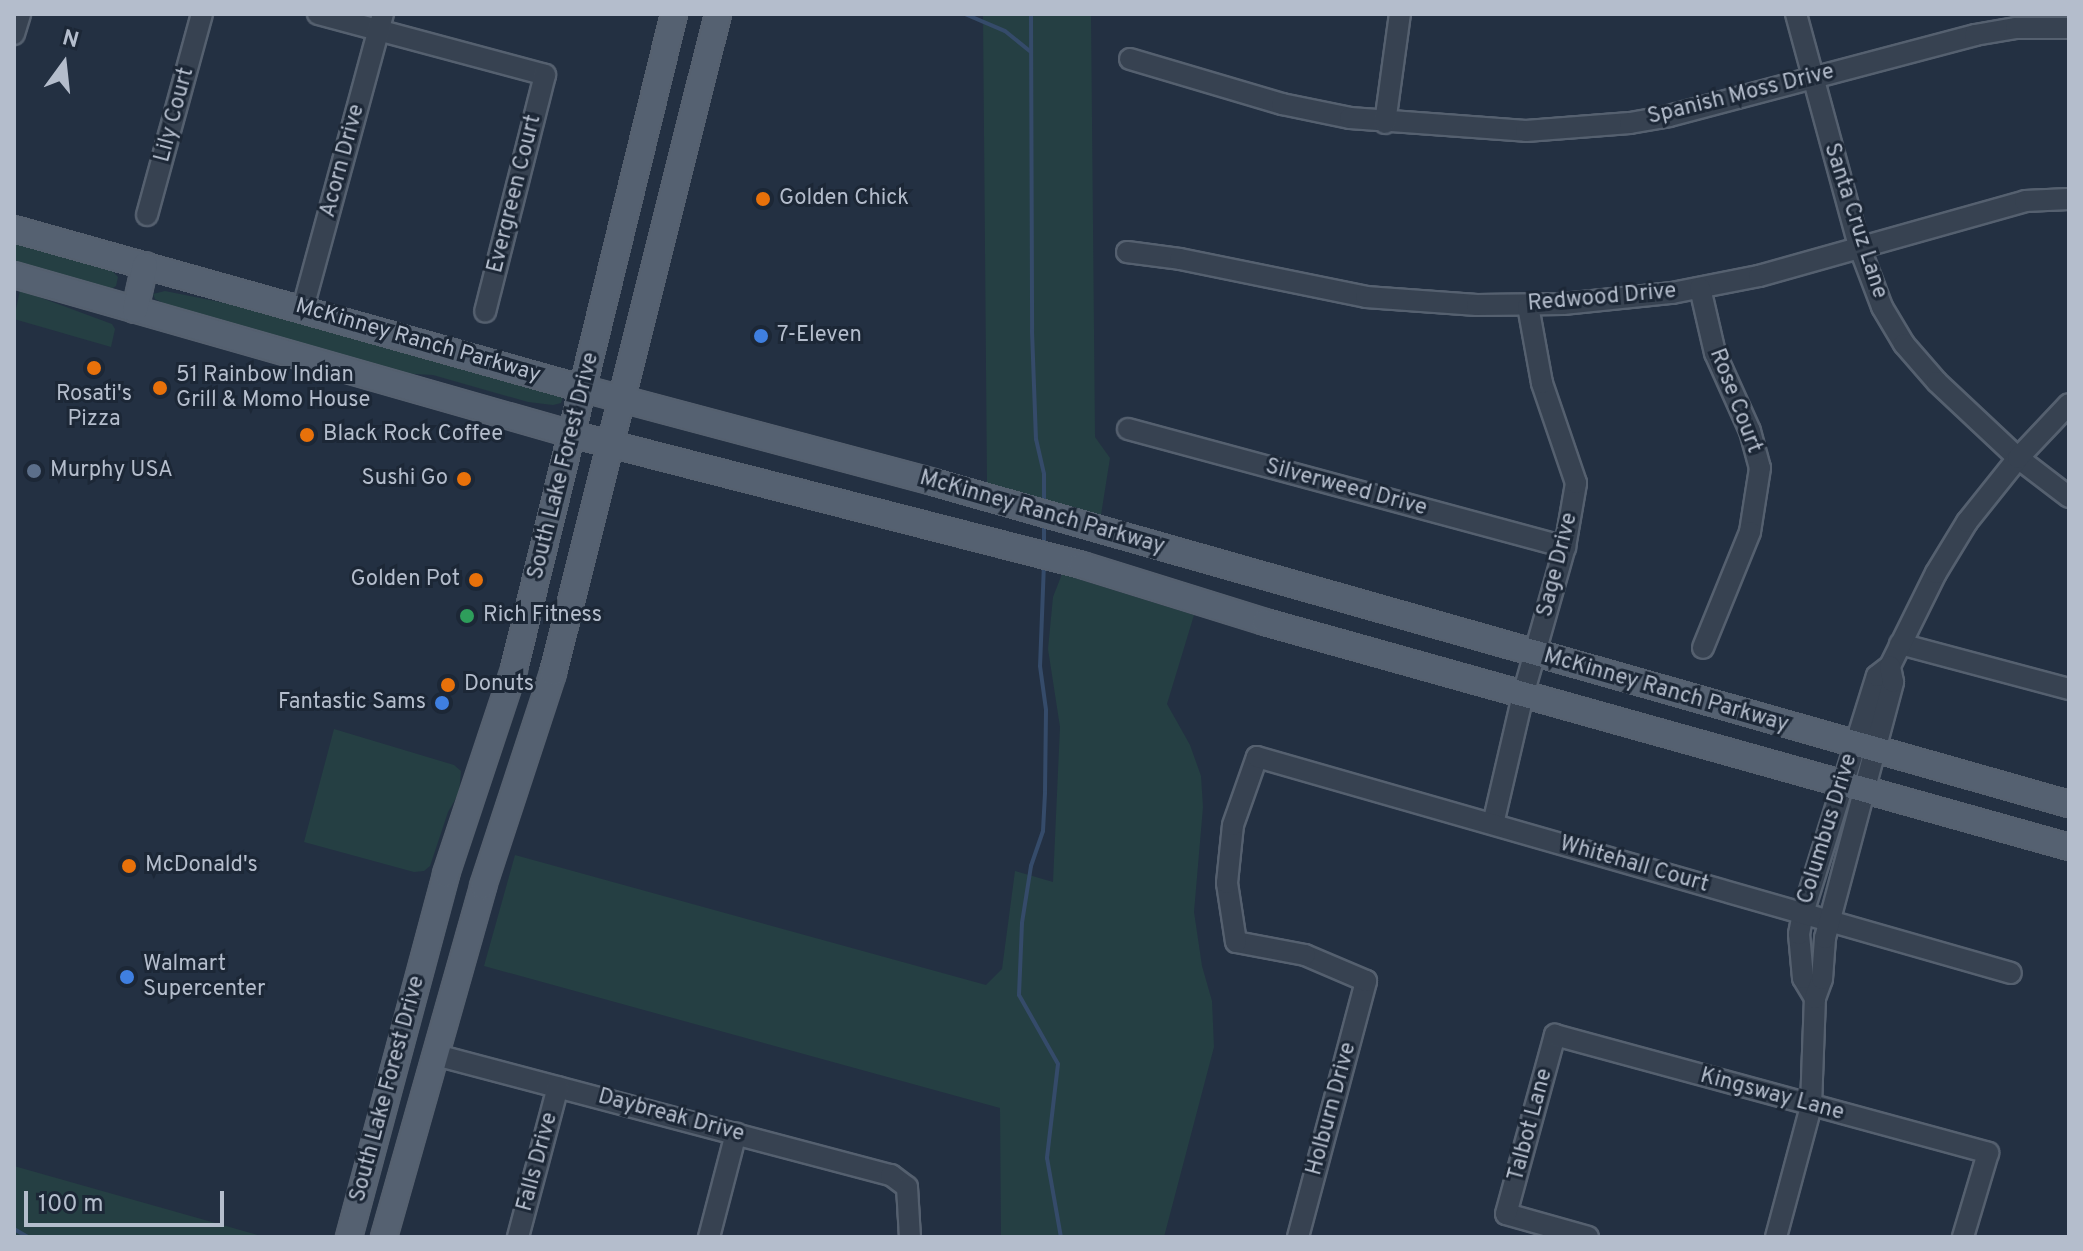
<!DOCTYPE html>
<style>
body{margin:0}
#map{position:relative;width:2083px;height:1251px;overflow:hidden;background:#233042;font-family:Overpass,sans-serif}
div>[style]{position:absolute}
.green>*{inset:0;background:#253f43}
.stream>*{height:4px;margin:-2px;padding:0 2px;transform-origin:2px;border-radius:2px;background:#354b6a}
.roads{filter:drop-shadow(2px 0 #55606f) drop-shadow(-2px 0 #55606f) drop-shadow(0 2px #55606f) drop-shadow(0 -2px #55606f)}
.minor>*{height:20px;margin:-10px;padding:0 10px;transform-origin:10px;border-radius:10px;background:#374251}
.major>*{height:24px;margin:-12px;padding:0 12px;transform-origin:12px;border-radius:12px;background:#556171}
.dots>*{width:22px;height:22px;translate:-50% -50%;box-sizing:border-box;border:4px solid #1c2736;border-radius:50%}
span{translate:-50% -50%;white-space:nowrap;text-align:center;line-height:1.15;-webkit-text-stroke:6px #1c2736;paint-order:stroke}
.street-label{font-size:22px;color:#b4bdcc}
.poi-label{font-size:22px;color:#b4bdcc}
.left{translate:0 -50%;text-align:left}
.right{translate:-100% -50%;text-align:right}
.frame{position:absolute;inset:0;border:16px solid #b4bdcc;pointer-events:none}
.north{position:absolute;left:24px;top:24px;width:80px;height:80px;-webkit-text-stroke:6px #1c2736;paint-order:stroke;rotate:15deg;font-size:22px;font-weight:700;line-height:32px;text-align:center;color:#b4bdcc}
.north::after{content:'';display:block;margin:auto;width:28px;height:36px;background:#b4bdcc;clip-path:polygon(50% 0,100% 100%,50% 72%,0 100%)}
.scale{position:absolute;left:24px;top:1191px;width:200px;height:36px;box-sizing:border-box;border:4px solid #b4bdcc;border-top:0;padding-left:10px;font-size:24px;line-height:28px;white-space:nowrap;color:#b4bdcc;-webkit-text-stroke:6px #1c2736;paint-order:stroke}
</style>
<div id="map">
<div class="green">
<div style="clip-path:polygon(983px 14px,1091px 14px,1095px 437px,1110px 458px,1101px 515px,987px 484px)"></div>
<div style="clip-path:polygon(14px 240px,108px 266px,118px 277px,116px 286px,109px 290px,14px 265px)"></div>
<div style="clip-path:polygon(20px 290px,112px 324px,115px 329px,111px 347px,14px 319px)"></div>
<div style="clip-path:polygon(165px 291px,310px 320px,547px 386px,563px 397px,561px 403px,553px 405px,528px 402px,433px 375px,378px 372px,180px 311px,155px 299px,153px 294px)"></div>
<div style="clip-path:polygon(1062px 574px,1194px 615px,1167px 704px,1190px 745px,1201px 776px,1203px 807px,1194px 912px,1202px 966px,1212px 1001px,1214px 1047px,1164px 1237px,1001px 1237px,1000px 1108px,484px 966px,515px 855px,986px 985px,1002px 969px,1015px 871px,1053px 882px,1060px 727px,1048px 649px,1053px 597px)"></div>
<div style="clip-path:polygon(334px 729px,454px 765px,461px 771px,459px 793px,448px 812px,430px 866px,424px 871px,414px 872px,304px 842px)"></div>
<div style="clip-path:polygon(14px 1166px,265px 1237px,14px 1237px)"></div>
</div>
<div class="stream">
<div style="left:965px;top:14px;width:43px;rotate:23deg"></div>
<div style="left:1005px;top:31px;width:33px;rotate:39deg"></div>
<div style="left:1031px;top:14px;width:317px;rotate:89.8deg"></div>
<div style="left:1032px;top:331px;width:108px;rotate:87.9deg"></div>
<div style="left:1036px;top:439px;width:36px;rotate:77deg"></div>
<div style="left:1044px;top:474px;width:29px;rotate:90deg"></div>
<div style="left:1044px;top:547px;width:24px;rotate:-90deg"></div>
<div style="left:1044px;top:563px;width:103px;rotate:92.2deg"></div>
<div style="left:1040px;top:666px;width:44px;rotate:82.2deg"></div>
<div style="left:1046px;top:710px;width:83px;rotate:90.7deg"></div>
<div style="left:1045px;top:793px;width:38px;rotate:93deg"></div>
<div style="left:1043px;top:831px;width:37px;rotate:109deg"></div>
<div style="left:1031px;top:866px;width:58px;rotate:99deg"></div>
<div style="left:1022px;top:923px;width:72px;rotate:92.4deg"></div>
<div style="left:1019px;top:995px;width:79px;rotate:60.5deg"></div>
<div style="left:1058px;top:1064px;width:95px;rotate:96.7deg"></div>
<div style="left:1047px;top:1158px;width:80px;rotate:80deg"></div>
<div style="left:14px;top:1229px;width:16px;rotate:30deg"></div>
</div>
<div class="roads">
<div class="minor">
<div style="left:318px;top:14px;width:235px;rotate:15deg"></div>
<div style="left:545px;top:75px;width:244px;rotate:104.2deg"></div>
<div style="left:1796px;top:14px;width:240px;rotate:74.8deg"></div>
<div style="left:1859px;top:246px;width:65px;rotate:69.3deg"></div>
<div style="left:1882px;top:307px;width:43px;rotate:59.3deg"></div>
<div style="left:1904px;top:344px;width:50px;rotate:49deg"></div>
<div style="left:1937px;top:382px;width:111px;rotate:43.2deg"></div>
<div style="left:2018px;top:458px;width:64px;rotate:37.4deg"></div>
<div style="left:14px;top:34px;width:21px;rotate:-73deg"></div>
<div style="left:1130px;top:59px;width:159px;rotate:16.5deg"></div>
<div style="left:1282px;top:104px;width:69px;rotate:11.6deg"></div>
<div style="left:1350px;top:118px;width:176px;rotate:4.2deg"></div>
<div style="left:1526px;top:131px;width:104px;rotate:-4.4deg"></div>
<div style="left:1630px;top:123px;width:40px;rotate:-10deg"></div>
<div style="left:1669px;top:116px;width:317px;rotate:-14.8deg"></div>
<div style="left:1975px;top:35px;width:42px;rotate:-9.7deg"></div>
<div style="left:2016px;top:28px;width:53px"></div>
<div style="left:1385px;top:123px;width:110px;rotate:-82.2deg"></div>
<div style="left:147px;top:215px;width:208px;rotate:-74.7deg"></div>
<div style="left:1127px;top:252px;width:53px;rotate:7.5deg"></div>
<div style="left:1180px;top:259px;width:190px;rotate:11.5deg"></div>
<div style="left:1366px;top:297px;width:111px;rotate:4.1deg"></div>
<div style="left:1477px;top:305px;width:86px;rotate:-0.7deg"></div>
<div style="left:1563px;top:304px;width:110px;rotate:-5.8deg"></div>
<div style="left:1672px;top:293px;width:89px;rotate:-11.1deg"></div>
<div style="left:1759px;top:276px;width:276px;rotate:-15.7deg"></div>
<div style="left:2025px;top:201px;width:44px;rotate:-2.6deg"></div>
<div style="left:1700px;top:288px;width:67px;rotate:77deg"></div>
<div style="left:1715px;top:353px;width:85px;rotate:65.8deg"></div>
<div style="left:1750px;top:431px;width:38px;rotate:75deg"></div>
<div style="left:1760px;top:468px;width:65px;rotate:98.9deg"></div>
<div style="left:1750px;top:532px;width:125px;rotate:112.1deg"></div>
<div style="left:303px;top:308px;width:305px;rotate:-74.8deg"></div>
<div style="left:1128px;top:429px;width:453px;rotate:15.1deg"></div>
<div style="left:1900px;top:644px;width:175px;rotate:14.9deg"></div>
<div style="left:1493px;top:824px;width:132px;rotate:-76.9deg"></div>
<div style="left:1523px;top:695px;width:154px;rotate:-74.2deg"></div>
<div style="left:1565px;top:547px;width:65px;rotate:-80.2deg"></div>
<div style="left:1576px;top:483px;width:106px;rotate:-108.8deg"></div>
<div style="left:1542px;top:383px;width:78px;rotate:-100.3deg"></div>
<div style="left:1815px;top:998px;width:23px;rotate:-121deg"></div>
<div style="left:1803px;top:978px;width:44px;rotate:-95.2deg"></div>
<div style="left:1799px;top:934px;width:21px;rotate:-79deg"></div>
<div style="left:1803px;top:913px;width:248px;rotate:-72.7deg"></div>
<div style="left:1877px;top:676px;width:16px;rotate:-38deg"></div>
<div style="left:1890px;top:666px;width:104px;rotate:-63.7deg"></div>
<div style="left:1936px;top:573px;width:60px;rotate:-58.7deg"></div>
<div style="left:1967px;top:522px;width:82px;rotate:-51.4deg"></div>
<div style="left:2018px;top:458px;width:74px;rotate:-46.6deg"></div>
<div style="left:436px;top:1055px;width:471px;rotate:14.8deg"></div>
<div style="left:891px;top:1175px;width:20px;rotate:37deg"></div>
<div style="left:907px;top:1187px;width:50px;rotate:86.6deg"></div>
<div style="left:518px;top:1237px;width:155px;rotate:-75.1deg"></div>
<div style="left:709px;top:1237px;width:107px;rotate:-75.4deg"></div>
<div style="left:1298px;top:1237px;width:265px;rotate:-75.1deg"></div>
<div style="left:1366px;top:981px;width:66px;rotate:-156.9deg"></div>
<div style="left:1305px;top:955px;width:70px;rotate:-169.3deg"></div>
<div style="left:1236px;top:942px;width:60px;rotate:-98.7deg"></div>
<div style="left:1227px;top:883px;width:58px;rotate:-84.1deg"></div>
<div style="left:1233px;top:825px;width:72px;rotate:-70.6deg"></div>
<div style="left:1257px;top:757px;width:784px;rotate:15.99deg"></div>
<div style="left:1588px;top:1237px;width:85px;rotate:-164.3deg"></div>
<div style="left:1506px;top:1214px;width:186px;rotate:-74.7deg"></div>
<div style="left:1555px;top:1035px;width:449px;rotate:15.2deg"></div>
<div style="left:1988px;top:1153px;width:88px;rotate:106.6deg"></div>
<div style="left:1776px;top:1237px;width:136px;rotate:-75deg"></div>
<div style="left:1811px;top:1106px;width:108px;rotate:-87.9deg"></div>
<div style="left:1815px;top:998px;width:20px;rotate:-70deg"></div>
<div style="left:1822px;top:979px;width:41px;rotate:-85.8deg"></div>
<div style="left:1825px;top:938px;width:265px;rotate:-75.1deg"></div>
<div style="left:1893px;top:682px;width:16px;rotate:-101deg"></div>
</div>
<div class="major">
<div style="left:14px;top:229px;width:592px;rotate:15.68deg"></div>
<div style="left:584px;top:389px;width:361px;rotate:14.9deg"></div>
<div style="left:933px;top:482px;width:1181px;rotate:15.83deg"></div>
<div style="left:14px;top:275px;width:579px;rotate:15.93deg"></div>
<div style="left:571px;top:434px;width:528px;rotate:14.38deg"></div>
<div style="left:1082px;top:565px;width:192px;rotate:17.3deg"></div>
<div style="left:1265px;top:622px;width:835px;rotate:15.63deg"></div>
<div style="left:135px;top:310px;width:46px;rotate:-77.5deg"></div>
<div style="left:349px;top:1237px;width:376px;rotate:-75deg"></div>
<div style="left:446px;top:874px;width:216px;rotate:-71.6deg"></div>
<div style="left:514px;top:669px;width:674px;rotate:-76.27deg"></div>
<div style="left:384px;top:1237px;width:365px;rotate:-74.2deg"></div>
<div style="left:483px;top:886px;width:224px;rotate:-71.8deg"></div>
<div style="left:553px;top:673px;width:679px;rotate:-75.94deg"></div>
</div>
</div>
<div class="dots">
<div style="left:763px;top:199px;background:#e8710a"></div>
<div style="left:761px;top:336px;background:#3f7fe0"></div>
<div style="left:94px;top:368px;background:#e8710a"></div>
<div style="left:160px;top:388px;background:#e8710a"></div>
<div style="left:307px;top:435px;background:#e8710a"></div>
<div style="left:34px;top:471px;background:#5c6f8a"></div>
<div style="left:464px;top:479px;background:#e8710a"></div>
<div style="left:476px;top:580px;background:#e8710a"></div>
<div style="left:467px;top:616px;background:#2e9e5b"></div>
<div style="left:448px;top:685px;background:#e8710a"></div>
<div style="left:442px;top:703px;background:#3f7fe0"></div>
<div style="left:129px;top:866px;background:#e8710a"></div>
<div style="left:127px;top:977px;background:#3f7fe0"></div>
</div>
<div class="street-label">
<span style="left:1741px;top:95px;rotate:-14deg">Spanish Moss Drive</span>
<span style="left:175px;top:115px;rotate:-75deg">Lily Court</span>
<span style="left:343px;top:161px;rotate:-75deg">Acorn Drive</span>
<span style="left:515px;top:194px;rotate:-76deg">Evergreen Court</span>
<span style="left:1855px;top:221px;rotate:72deg">Santa Cruz Lane</span>
<span style="left:1602px;top:298px;rotate:-5deg">Redwood Drive</span>
<span style="left:418px;top:341px;rotate:16deg">McKinney Ranch Parkway</span>
<span style="left:1735px;top:401px;rotate:69deg">Rose Court</span>
<span style="left:564px;top:466px;rotate:-76deg">South Lake Forest Drive</span>
<span style="left:1346px;top:488px;rotate:15deg">Silverweed Drive</span>
<span style="left:1042px;top:513px;rotate:16deg">McKinney Ranch Parkway</span>
<span style="left:1558px;top:565px;rotate:-76deg">Sage Drive</span>
<span style="left:1666px;top:691px;rotate:16deg">McKinney Ranch Parkway</span>
<span style="left:1828px;top:829px;rotate:-73deg">Columbus Drive</span>
<span style="left:1634px;top:865px;rotate:16deg">Whitehall Court</span>
<span style="left:388px;top:1089px;rotate:-75deg">South Lake Forest Drive</span>
<span style="left:1772px;top:1095px;rotate:15deg">Kingsway Lane</span>
<span style="left:1332px;top:1109px;rotate:-75deg">Holburn Drive</span>
<span style="left:671px;top:1116px;rotate:15deg">Daybreak Drive</span>
<span style="left:1531px;top:1125px;rotate:-75deg">Talbot Lane</span>
<span style="left:538px;top:1162px;rotate:-75deg">Falls Drive</span>
</div>
<div class="poi-label">
<span class="left" style="left:779px;top:199px">Golden Chick</span>
<span class="left" style="left:777px;top:336px">7-Eleven</span>
<span class="left" style="left:176px;top:388px">51 Rainbow Indian<br>Grill &amp; Momo House</span>
<span style="left:94px;top:407px">Rosati's<br>Pizza</span>
<span class="left" style="left:323px;top:435px">Black Rock Coffee</span>
<span class="left" style="left:50px;top:471px">Murphy USA</span>
<span class="right" style="left:448px;top:479px">Sushi Go</span>
<span class="right" style="left:460px;top:580px">Golden Pot</span>
<span class="left" style="left:483px;top:616px">Rich Fitness</span>
<span class="left" style="left:464px;top:685px">Donuts</span>
<span class="right" style="left:426px;top:703px">Fantastic Sams</span>
<span class="left" style="left:145px;top:866px">McDonald's</span>
<span class="left" style="left:143px;top:977px">Walmart<br>Supercenter</span>
</div>
<div class="frame"></div>
<div class="north">N</div>
<div class="scale">100 m</div>
</div>
